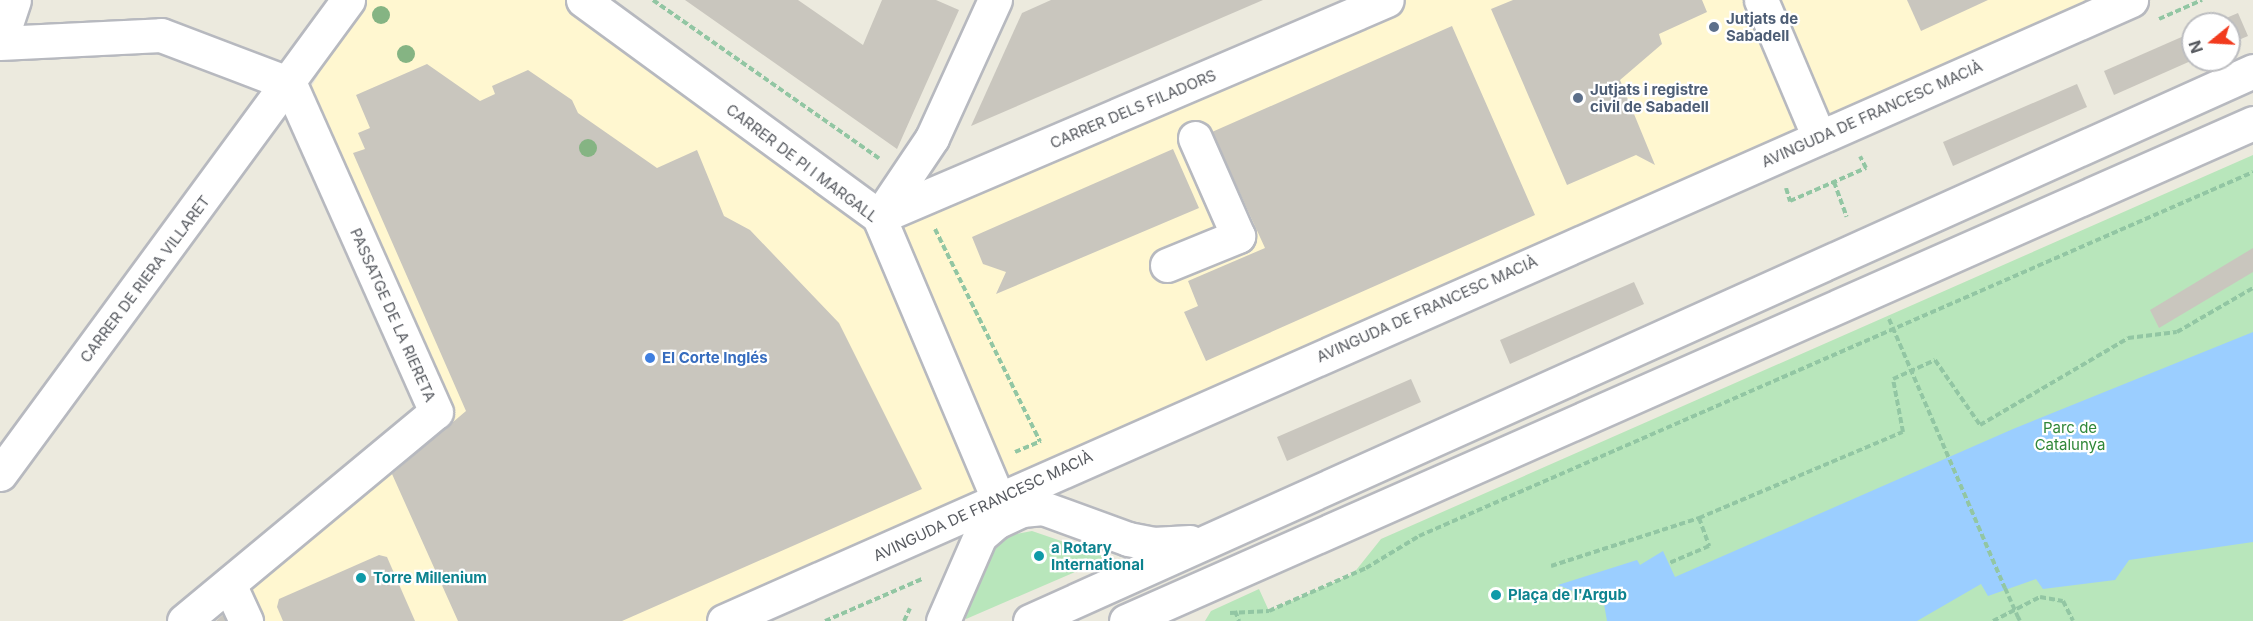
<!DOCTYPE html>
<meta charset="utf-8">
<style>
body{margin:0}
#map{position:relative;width:2253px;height:621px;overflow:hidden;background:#eceade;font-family:Inter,sans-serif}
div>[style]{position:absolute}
.commercial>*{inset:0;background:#fff7d0}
.green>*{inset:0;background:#b8e6bb}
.water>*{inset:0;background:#9bceff}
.building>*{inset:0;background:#c9c6be}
.path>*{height:4px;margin-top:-2px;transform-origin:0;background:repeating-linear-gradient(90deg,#92c6a3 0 6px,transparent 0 9px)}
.roads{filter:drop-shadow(2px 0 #b7b9bf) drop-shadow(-2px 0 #b7b9bf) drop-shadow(0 2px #b7b9bf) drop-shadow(0 -2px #b7b9bf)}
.street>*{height:33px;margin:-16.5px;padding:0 16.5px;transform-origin:16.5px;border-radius:16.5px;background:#fff}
.secondary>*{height:33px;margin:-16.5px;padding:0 16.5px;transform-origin:16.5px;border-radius:16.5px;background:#fff}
.path-bridge>*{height:4px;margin-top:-2px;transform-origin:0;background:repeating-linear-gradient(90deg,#92c6a3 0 6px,transparent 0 9px)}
.trees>*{width:18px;height:18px;margin:-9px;border-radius:50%;background:#85b483}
.dots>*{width:16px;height:16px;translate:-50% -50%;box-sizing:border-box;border:3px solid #fff;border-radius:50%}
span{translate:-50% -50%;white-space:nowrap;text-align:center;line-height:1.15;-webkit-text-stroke:4.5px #fff;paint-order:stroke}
.service-label{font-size:15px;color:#4e5e75;font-weight:700}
.left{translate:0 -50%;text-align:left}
.street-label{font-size:15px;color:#585b61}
.shop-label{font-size:15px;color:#366cbe;font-weight:700}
.park-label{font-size:15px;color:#308739}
.culture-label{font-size:15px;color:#0d838f;font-weight:700}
.north{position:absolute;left:2181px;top:12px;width:60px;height:60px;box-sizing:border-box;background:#fff;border:2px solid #bcbdc0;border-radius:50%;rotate:252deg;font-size:16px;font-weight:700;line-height:24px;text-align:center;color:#585b61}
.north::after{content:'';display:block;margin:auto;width:21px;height:27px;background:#f23b1e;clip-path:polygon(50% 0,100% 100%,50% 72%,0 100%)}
</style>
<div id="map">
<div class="commercial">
<div style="clip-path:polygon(361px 0,583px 0,879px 217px,1387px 0,2129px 0,724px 621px,241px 621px,232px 601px,436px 411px,305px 98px)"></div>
</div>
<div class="green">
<div style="clip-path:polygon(2253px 155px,2253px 621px,1205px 621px,1211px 611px,1259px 589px,1269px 611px,1353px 574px,1381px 539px)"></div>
<div style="clip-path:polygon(1032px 531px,1102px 555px,1103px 560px,966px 619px,963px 613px,989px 551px,1011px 535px)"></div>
</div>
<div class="water">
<div style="clip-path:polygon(2253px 332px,2253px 542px,2129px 560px,2115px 580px,2043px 589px,2036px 579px,1988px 596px,1981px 584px,1917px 621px,1607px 621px,1604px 604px,1558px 585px,1637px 560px,1640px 565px,1663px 551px,1675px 577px,2013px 429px)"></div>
</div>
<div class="building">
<div style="clip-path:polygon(685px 0,798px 0,863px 45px,882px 0,936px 0,959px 10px,897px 149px)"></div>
<div style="clip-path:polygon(1051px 0,1263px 0,971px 126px,1022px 13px)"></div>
<div style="clip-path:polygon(1513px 0,1702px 0,1707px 12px,1659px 34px,1662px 44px,1620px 80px,1655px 165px,1636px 155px,1567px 185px,1491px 9px)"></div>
<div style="clip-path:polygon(1907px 0,1988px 0,1921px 31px)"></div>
<div style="clip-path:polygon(2238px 13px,2248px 36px,2229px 44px,2229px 24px,2212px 24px)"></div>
<div style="clip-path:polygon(1452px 26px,1535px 215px,1206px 361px,1184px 312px,1198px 306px,1188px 281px,1265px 248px,1212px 132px)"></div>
<div style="clip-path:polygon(2193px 32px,2193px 60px,2114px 95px,2104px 71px)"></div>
<div style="clip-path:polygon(427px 64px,480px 101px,495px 94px,492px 86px,528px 70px,572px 100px,578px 113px,657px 168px,697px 150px,724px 216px,750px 230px,839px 323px,922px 489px,622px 621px,458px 621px,392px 474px,466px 411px,353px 153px,365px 149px,358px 133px,370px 128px,356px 95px)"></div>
<div style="clip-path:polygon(2077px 84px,2087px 107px,1953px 166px,1943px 142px)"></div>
<div style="clip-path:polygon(1173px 149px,1199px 208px,996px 294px,1006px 272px,983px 264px,972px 237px)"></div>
<div style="clip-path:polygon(2253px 248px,2253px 272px,2159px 328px,2150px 310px)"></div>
<div style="clip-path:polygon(1634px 282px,1644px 304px,1510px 364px,1500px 340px)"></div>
<div style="clip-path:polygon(1411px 379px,1421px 402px,1287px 461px,1277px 437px)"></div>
<div style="clip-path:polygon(379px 555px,387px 557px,415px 621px,283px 621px,277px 607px,279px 599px)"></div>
<div style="clip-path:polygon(232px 607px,238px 621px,216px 621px)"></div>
</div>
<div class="path">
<div style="left:653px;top:0;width:276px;rotate:35deg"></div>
<div style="left:2159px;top:19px;width:47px;rotate:-23.8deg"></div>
<div style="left:1834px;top:182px;width:37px;rotate:70deg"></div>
<div style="left:1786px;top:188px;width:14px;rotate:73deg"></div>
<div style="left:1790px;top:201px;width:83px;rotate:-23.5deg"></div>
<div style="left:1866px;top:168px;width:13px;rotate:-117deg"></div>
<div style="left:935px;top:229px;width:237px;rotate:63.7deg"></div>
<div style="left:1889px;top:319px;width:293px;rotate:66.7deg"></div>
<div style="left:1015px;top:452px;width:28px;rotate:-23deg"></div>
<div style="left:1699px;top:518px;width:221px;rotate:-22.9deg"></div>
<div style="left:1903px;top:432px;width:54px;rotate:-100.7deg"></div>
<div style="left:1893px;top:379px;width:46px;rotate:-24.3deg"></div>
<div style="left:1935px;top:360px;width:79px;rotate:55.3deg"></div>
<div style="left:1980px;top:425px;width:172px;rotate:-30.4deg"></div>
<div style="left:2128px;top:338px;width:49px;rotate:-7deg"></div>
<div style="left:2177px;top:332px;width:88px;rotate:-30.1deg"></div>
<div style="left:1551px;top:566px;width:156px;rotate:-18deg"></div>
<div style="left:1699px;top:518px;width:30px;rotate:70deg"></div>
<div style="left:1709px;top:546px;width:43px;rotate:157deg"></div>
<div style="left:1235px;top:611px;width:11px;rotate:68deg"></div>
<div style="left:1230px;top:613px;width:39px;rotate:-3deg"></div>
<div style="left:1269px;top:611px;width:106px;rotate:-23.9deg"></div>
<div style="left:1366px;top:568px;width:62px;rotate:-31.1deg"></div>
<div style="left:1419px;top:536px;width:910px;rotate:-23.58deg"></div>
<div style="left:2018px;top:617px;width:4px;rotate:63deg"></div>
<div style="left:825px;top:621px;width:106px;rotate:-23.4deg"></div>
<div style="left:904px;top:621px;width:14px;rotate:-65deg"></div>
<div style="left:1993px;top:621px;width:53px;rotate:-27.1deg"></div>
<div style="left:2040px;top:597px;width:23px;rotate:10deg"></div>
<div style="left:2063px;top:601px;width:22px;rotate:63deg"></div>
</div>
<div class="roads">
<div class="street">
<div style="left:1761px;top:0;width:149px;rotate:67.1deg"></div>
<div style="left:0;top:42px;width:44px;rotate:-71.6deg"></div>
<div style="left:0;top:43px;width:161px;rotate:-2.8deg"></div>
<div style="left:161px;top:35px;width:138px;rotate:20.8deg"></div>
<div style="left:879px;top:217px;width:552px;rotate:-23.13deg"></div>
<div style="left:879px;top:217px;width:95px;rotate:-56.1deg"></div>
<div style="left:932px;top:138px;width:152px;rotate:-65.5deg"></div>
<div style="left:1167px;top:265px;width:77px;rotate:-22.2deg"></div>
<div style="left:1238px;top:236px;width:107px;rotate:-113.7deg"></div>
<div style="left:0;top:474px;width:588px;rotate:-53.71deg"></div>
<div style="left:229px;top:584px;width:41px;rotate:65.3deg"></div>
<div style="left:184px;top:621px;width:327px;rotate:-39.7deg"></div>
<div style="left:436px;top:412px;width:359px;rotate:-114deg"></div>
<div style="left:724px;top:621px;width:1538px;rotate:-23.81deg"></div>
</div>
<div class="secondary">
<div style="left:583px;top:0;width:367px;rotate:36.2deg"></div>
<div style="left:879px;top:217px;width:324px;rotate:67.1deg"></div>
<div style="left:943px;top:621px;width:93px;rotate:-66.5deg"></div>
<div style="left:980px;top:536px;width:21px;rotate:-41deg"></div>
<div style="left:996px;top:522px;width:29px;rotate:-25deg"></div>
<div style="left:1022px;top:510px;width:21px;rotate:-5deg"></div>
<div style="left:1043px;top:508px;width:90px;rotate:20deg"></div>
<div style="left:1128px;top:539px;width:25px;rotate:11deg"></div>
<div style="left:1153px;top:544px;width:37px;rotate:-3deg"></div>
<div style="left:1030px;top:621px;width:1341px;rotate:-24.21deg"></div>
<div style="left:1126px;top:621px;width:1232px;rotate:-23.84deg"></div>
</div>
</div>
<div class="path-bridge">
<div style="left:2005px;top:588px;width:32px;rotate:66deg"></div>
</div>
<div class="trees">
<div style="left:381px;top:15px"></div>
<div style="left:406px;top:54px"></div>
<div style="left:588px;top:148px"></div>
</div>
<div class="dots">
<div style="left:1714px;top:27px;background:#5c6f8a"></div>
<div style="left:1578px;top:98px;background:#5c6f8a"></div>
<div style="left:650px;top:358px;background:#3f7fe0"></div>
<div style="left:1039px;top:556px;background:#0f9aa8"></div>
<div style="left:361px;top:578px;background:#0f9aa8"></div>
<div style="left:1496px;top:595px;background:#0f9aa8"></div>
</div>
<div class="service-label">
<span class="left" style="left:1726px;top:27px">Jutjats de<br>Sabadell</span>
<span class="left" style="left:1590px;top:98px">Jutjats i registre<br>civil de Sabadell</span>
</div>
<div class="street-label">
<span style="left:1133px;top:109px;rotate:-23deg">CARRER DELS FILADORS</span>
<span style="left:1872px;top:114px;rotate:-24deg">AVINGUDA DE FRANCESC MACIÀ</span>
<span style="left:802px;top:163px;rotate:37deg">CARRER DE PI I MARGALL</span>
<span style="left:145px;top:279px;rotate:-53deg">CARRER DE RIERA VILLARET</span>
<span style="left:1427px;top:309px;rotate:-24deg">AVINGUDA DE FRANCESC MACIÀ</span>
<span style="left:393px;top:315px;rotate:66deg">PASSATGE DE LA RIERETA</span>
<span style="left:983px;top:506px;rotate:-25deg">AVINGUDA DE FRANCESC MACIÀ</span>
</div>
<div class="shop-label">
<span class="left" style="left:662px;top:358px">El Corte Inglés</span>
</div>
<div class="park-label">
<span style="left:2070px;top:436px">Parc de<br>Catalunya</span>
</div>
<div class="culture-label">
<span class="left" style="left:1051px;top:556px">a Rotary<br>International</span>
<span class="left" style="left:373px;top:578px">Torre Millenium</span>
<span class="left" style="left:1508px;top:595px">Plaça de l'Argub</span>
</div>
<div class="north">N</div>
</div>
